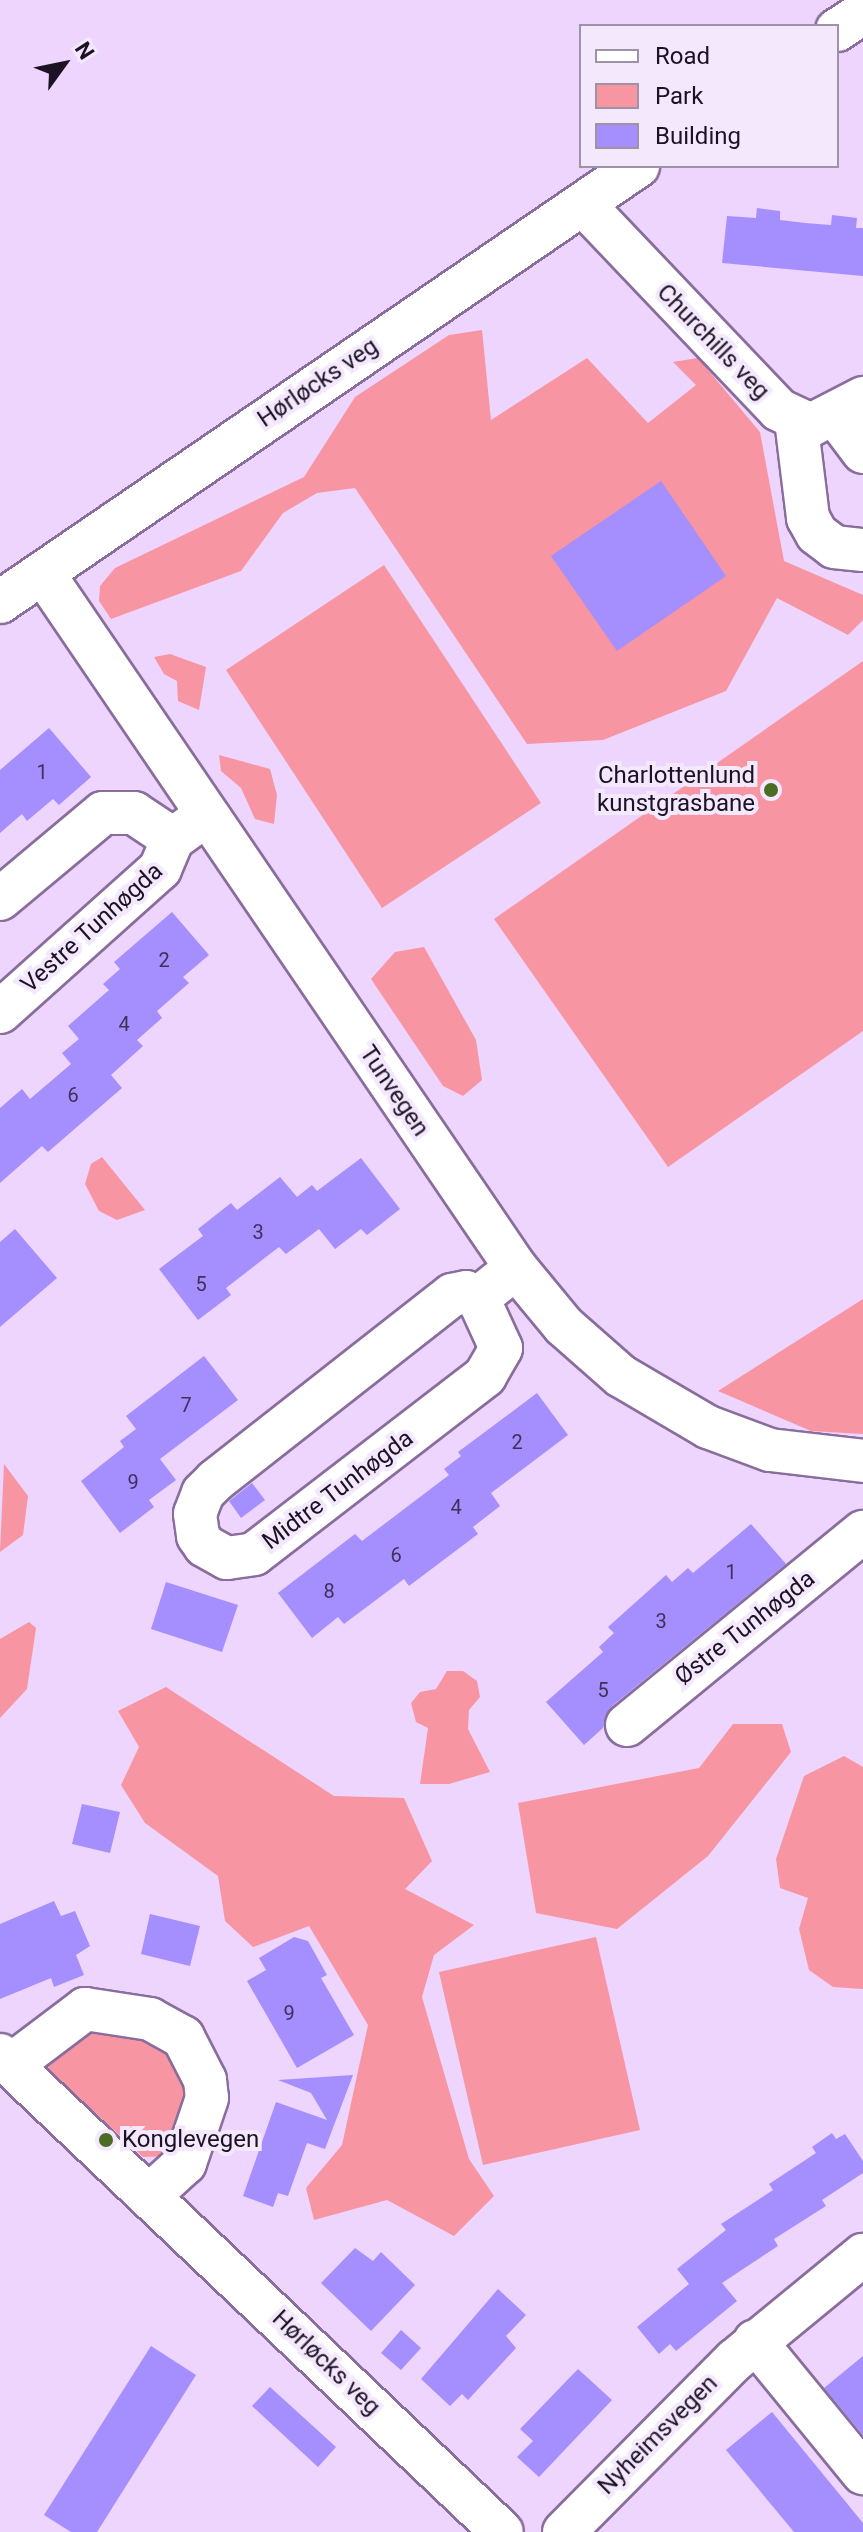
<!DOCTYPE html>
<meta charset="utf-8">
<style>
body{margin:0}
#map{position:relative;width:863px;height:2532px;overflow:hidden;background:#edd5fe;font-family:Roboto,sans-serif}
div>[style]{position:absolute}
.green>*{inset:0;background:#f895a3}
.building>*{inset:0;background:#a58efd}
.roads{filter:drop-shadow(2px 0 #896d9c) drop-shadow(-2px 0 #896d9c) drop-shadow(0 2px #896d9c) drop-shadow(0 -2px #896d9c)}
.minor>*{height:42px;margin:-21px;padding:0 21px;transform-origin:21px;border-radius:21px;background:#fff}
.dots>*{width:22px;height:22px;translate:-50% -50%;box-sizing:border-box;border:4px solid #f4e8fd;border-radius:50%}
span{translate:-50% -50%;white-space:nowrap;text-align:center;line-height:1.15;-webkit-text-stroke:8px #f4e8fd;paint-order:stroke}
.number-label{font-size:20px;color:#3f315a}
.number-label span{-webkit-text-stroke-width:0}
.street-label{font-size:24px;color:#1d1224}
.poi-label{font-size:24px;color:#1d1224}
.right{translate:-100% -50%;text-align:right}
.left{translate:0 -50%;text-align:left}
.legend{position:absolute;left:579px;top:24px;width:260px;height:144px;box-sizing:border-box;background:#f4e8fd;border:2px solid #9e92a6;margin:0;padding:10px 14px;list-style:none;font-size:24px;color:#1d1224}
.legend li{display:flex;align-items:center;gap:16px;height:40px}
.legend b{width:40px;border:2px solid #9e92a6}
.north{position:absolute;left:24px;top:24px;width:80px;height:80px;-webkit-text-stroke:6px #f4e8fd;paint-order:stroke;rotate:57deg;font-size:22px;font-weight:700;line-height:32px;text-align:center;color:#1d1224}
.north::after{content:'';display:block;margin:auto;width:28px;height:36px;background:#1d1224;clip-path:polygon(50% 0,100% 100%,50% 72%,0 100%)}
</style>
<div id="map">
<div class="green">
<div style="clip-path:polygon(482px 330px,491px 420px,587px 358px,648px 423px,696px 385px,673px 362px,698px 358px,760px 432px,784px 561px,863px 595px,863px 620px,848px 635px,777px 598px,726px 691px,603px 740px,527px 744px,355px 488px,317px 493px,283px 513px,241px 571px,111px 619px,99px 601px,100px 586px,115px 568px,304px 477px,355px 397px,449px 335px)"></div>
<div style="clip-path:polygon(384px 565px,541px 803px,382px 908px,226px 670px)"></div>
<div style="clip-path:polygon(170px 654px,206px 667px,199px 710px,178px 701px,177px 681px,164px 674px,154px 657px)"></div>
<div style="clip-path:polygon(863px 661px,863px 1031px,668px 1167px,494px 919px)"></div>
<div style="clip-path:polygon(219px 755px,270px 769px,277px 795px,274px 824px,255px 819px,241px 788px,221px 771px)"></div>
<div style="clip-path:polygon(424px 947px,476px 1040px,482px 1080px,463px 1096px,443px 1086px,371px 979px,395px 952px)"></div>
<div style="clip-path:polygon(102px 1157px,145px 1210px,117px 1220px,99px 1211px,85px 1184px,91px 1164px)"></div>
<div style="clip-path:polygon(863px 1299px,863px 1434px,811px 1431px,718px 1391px)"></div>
<div style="clip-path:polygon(4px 1464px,28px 1496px,23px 1535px,0 1552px)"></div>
<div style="clip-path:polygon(29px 1622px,36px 1628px,27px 1689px,0 1718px,0 1639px)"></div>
<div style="clip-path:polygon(447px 1671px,463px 1671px,477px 1681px,480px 1697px,469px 1710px,468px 1729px,490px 1772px,449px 1784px,420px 1784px,428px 1728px,416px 1722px,411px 1703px,420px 1692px,436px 1689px)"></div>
<div style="clip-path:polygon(166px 1687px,334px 1796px,404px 1798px,432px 1861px,405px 1889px,474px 1925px,434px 1955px,422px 1997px,469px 2159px,494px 2196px,454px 2236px,387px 2200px,314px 2220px,306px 2188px,342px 2145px,368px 2025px,309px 1926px,253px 1947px,225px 1921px,218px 1876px,145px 1823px,121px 1785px,139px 1747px,118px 1711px)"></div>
<div style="clip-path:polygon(733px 1724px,782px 1724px,791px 1752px,708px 1856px,617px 1929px,536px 1913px,518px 1803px,699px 1768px)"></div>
<div style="clip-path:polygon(844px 1756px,863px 1767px,863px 1989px,833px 1987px,809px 1970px,799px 1929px,808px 1898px,780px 1888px,776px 1859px,804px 1776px)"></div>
<div style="clip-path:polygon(596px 1937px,640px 2130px,483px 2165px,439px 1972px)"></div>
<div style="clip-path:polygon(91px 2020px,172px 2046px,194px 2096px,172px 2156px,143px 2157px,50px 2071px,43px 2054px)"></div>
</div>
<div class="building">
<div style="clip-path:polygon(757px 208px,780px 211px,780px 220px,805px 223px,831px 225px,832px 215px,857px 218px,856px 228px,863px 228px,863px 276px,722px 263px,727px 216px,756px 218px)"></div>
<div style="clip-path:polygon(661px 481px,726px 576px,617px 651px,551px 556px)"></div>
<div style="clip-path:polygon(49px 728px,91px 777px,59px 805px,53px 799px,27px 821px,22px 814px,0 833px,0 770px)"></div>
<div style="clip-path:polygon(172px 912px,209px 955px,183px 977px,189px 983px,157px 1011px,162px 1018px,137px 1040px,143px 1046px,111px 1075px,122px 1088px,48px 1152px,42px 1146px,0 1183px,0 1108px,22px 1089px,30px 1099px,71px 1064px,62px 1053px,79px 1039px,68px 1026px,109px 990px,103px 984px,120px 969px,114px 962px)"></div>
<div style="clip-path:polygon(361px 1158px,400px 1209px,367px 1235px,361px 1229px,335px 1249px,319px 1229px,286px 1254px,279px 1247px,226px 1288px,231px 1295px,198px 1320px,159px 1269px,203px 1236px,198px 1229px,231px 1203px,237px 1210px,280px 1177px,297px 1197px,312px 1185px,317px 1191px)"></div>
<div style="clip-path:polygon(15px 1229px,57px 1278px,0 1327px,0 1242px)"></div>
<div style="clip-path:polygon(204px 1356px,238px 1400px,160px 1459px,176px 1480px,149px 1500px,154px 1507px,120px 1533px,81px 1481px,124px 1447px,120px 1441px,136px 1429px,126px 1416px)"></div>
<div style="clip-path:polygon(537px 1393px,568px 1435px,491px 1493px,500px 1506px,473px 1527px,478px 1534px,409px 1586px,404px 1579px,344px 1624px,338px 1617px,312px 1638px,278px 1593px,355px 1534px,362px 1541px,449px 1475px,444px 1469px,461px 1456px,458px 1452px)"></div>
<div style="clip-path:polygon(252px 1483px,265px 1500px,241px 1518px,229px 1501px)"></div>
<div style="clip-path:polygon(751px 1524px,786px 1564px,612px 1706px,603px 1728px,584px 1745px,546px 1702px,603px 1652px,599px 1647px,614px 1633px,608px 1627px,666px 1575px,672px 1582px,688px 1568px,693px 1573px)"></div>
<div style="clip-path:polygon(166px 1582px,238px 1605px,222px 1652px,151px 1629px)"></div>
<div style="clip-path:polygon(82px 1804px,120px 1812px,110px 1853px,72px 1844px)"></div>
<div style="clip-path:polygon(54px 1901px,61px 1916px,75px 1911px,90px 1946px,76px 1955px,84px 1975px,54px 1987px,51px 1978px,0 1999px,0 1924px)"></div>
<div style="clip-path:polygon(150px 1914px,200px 1926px,190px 1966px,141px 1954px)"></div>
<div style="clip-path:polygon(294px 1937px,308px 1941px,327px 1975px,321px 1978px,354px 2035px,297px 2068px,247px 1981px,266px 1970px,259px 1958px)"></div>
<div style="clip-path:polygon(353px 2075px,325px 2149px,307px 2143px,288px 2196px,278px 2193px,273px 2207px,243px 2196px,276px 2102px,327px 2120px,311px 2093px,278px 2080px)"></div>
<div style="clip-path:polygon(832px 2133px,836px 2139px,845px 2134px,863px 2161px,863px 2173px,822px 2200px,826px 2206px,774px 2239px,778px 2246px,722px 2283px,737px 2301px,676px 2351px,670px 2344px,659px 2354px,637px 2327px,689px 2284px,677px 2269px,726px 2230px,721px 2224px,773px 2190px,769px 2184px,816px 2153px,812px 2147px)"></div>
<div style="clip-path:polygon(355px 2248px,373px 2261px,381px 2252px,415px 2285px,371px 2331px,321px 2283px)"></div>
<div style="clip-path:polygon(498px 2289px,526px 2315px,506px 2336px,516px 2348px,468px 2400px,462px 2394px,450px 2406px,421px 2379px)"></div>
<div style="clip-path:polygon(401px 2330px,421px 2348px,401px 2370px,381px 2353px)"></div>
<div style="clip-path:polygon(151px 2346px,196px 2375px,97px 2532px,71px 2532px,44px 2515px)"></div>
<div style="clip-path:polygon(863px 2356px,863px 2435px,824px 2388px)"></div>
<div style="clip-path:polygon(578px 2369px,612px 2400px,539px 2477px,517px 2457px,533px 2441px,520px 2429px)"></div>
<div style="clip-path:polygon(270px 2387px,336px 2447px,318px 2467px,252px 2406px)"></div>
<div style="clip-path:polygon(772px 2412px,863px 2523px,863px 2532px,794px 2532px,726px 2450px)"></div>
</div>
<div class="roads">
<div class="minor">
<div style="left:837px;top:30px;width:31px;rotate:-33deg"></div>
<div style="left:583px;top:204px;width:284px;rotate:46.4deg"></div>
<div style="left:779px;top:410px;width:35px;rotate:25deg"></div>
<div style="left:811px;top:425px;width:59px;rotate:-27.4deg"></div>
<div style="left:836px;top:416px;width:45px;rotate:53.1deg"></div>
<div style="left:796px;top:420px;width:99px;rotate:83deg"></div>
<div style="left:808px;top:518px;width:18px;rotate:61deg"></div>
<div style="left:817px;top:534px;width:21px;rotate:37deg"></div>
<div style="left:834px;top:547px;width:29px;rotate:6deg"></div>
<div style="left:43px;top:573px;width:841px;rotate:55.76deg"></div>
<div style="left:516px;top:1268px;width:75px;rotate:50.4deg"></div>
<div style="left:564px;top:1326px;width:76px;rotate:41.3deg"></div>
<div style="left:621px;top:1376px;width:101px;rotate:30.4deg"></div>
<div style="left:708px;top:1427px;width:66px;rotate:20.4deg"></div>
<div style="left:770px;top:1450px;width:94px;rotate:6.7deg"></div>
<div style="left:0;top:602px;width:773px;rotate:-34.35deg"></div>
<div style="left:0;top:899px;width:134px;rotate:-39.9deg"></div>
<div style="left:103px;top:813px;width:31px"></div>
<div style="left:134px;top:813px;width:47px;rotate:33.7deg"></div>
<div style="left:0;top:1012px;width:215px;rotate:-41.8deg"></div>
<div style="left:160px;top:869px;width:33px;rotate:-67deg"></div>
<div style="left:173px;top:839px;width:41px;rotate:-36deg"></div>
<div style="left:478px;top:1298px;width:13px;rotate:-153deg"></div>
<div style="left:466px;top:1292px;width:14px;rotate:168deg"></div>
<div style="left:452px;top:1295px;width:301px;rotate:141.9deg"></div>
<div style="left:215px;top:1481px;width:17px;rotate:135deg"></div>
<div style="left:203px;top:1493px;width:22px;rotate:111deg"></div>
<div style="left:195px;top:1514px;width:22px;rotate:82deg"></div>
<div style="left:198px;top:1536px;width:12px;rotate:55deg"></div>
<div style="left:205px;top:1546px;width:25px;rotate:29deg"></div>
<div style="left:227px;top:1558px;width:27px;rotate:-8deg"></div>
<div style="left:254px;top:1554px;width:292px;rotate:-37.6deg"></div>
<div style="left:485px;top:1376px;width:32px;rotate:-60deg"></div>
<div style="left:501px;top:1348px;width:55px;rotate:-114.7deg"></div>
<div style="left:478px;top:1298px;width:48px;rotate:-38.3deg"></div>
<div style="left:627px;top:1725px;width:305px;rotate:-39.3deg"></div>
<div style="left:0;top:2055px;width:692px;rotate:43.54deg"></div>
<div style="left:11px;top:2065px;width:93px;rotate:-37.1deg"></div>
<div style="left:85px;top:2009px;width:66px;rotate:8.7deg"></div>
<div style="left:150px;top:2019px;width:38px;rotate:29deg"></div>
<div style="left:183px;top:2037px;width:48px;rotate:62.9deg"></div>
<div style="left:205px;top:2080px;width:18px;rotate:84deg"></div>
<div style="left:207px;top:2098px;width:69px;rotate:108.7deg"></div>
<div style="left:185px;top:2163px;width:47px;rotate:137.6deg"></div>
<div style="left:755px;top:2341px;width:171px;rotate:50.7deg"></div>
<div style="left:564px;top:2532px;width:243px;rotate:-45.2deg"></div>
<div style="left:735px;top:2360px;width:166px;rotate:-39.4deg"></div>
</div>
</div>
<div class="dots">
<div style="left:771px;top:790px;background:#4a6c24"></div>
<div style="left:106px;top:2140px;background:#4a6c24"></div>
</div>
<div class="number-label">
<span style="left:42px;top:772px">1</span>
<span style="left:164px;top:960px">2</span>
<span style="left:124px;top:1024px">4</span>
<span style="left:73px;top:1095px">6</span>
<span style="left:258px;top:1232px">3</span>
<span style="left:201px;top:1284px">5</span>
<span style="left:186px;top:1405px">7</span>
<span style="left:517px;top:1442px">2</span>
<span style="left:133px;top:1482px">9</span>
<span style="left:456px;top:1507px">4</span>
<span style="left:396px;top:1555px">6</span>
<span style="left:731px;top:1572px">1</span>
<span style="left:329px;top:1591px">8</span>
<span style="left:661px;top:1621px">3</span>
<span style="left:603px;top:1690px">5</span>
<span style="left:289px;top:2013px">9</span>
</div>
<div class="street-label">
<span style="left:713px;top:342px;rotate:46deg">Churchills veg</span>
<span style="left:318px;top:383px;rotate:-34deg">Hørløcks veg</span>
<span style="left:92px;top:928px;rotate:-42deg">Vestre Tunhøgda</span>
<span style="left:394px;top:1091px;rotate:56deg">Tunvegen</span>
<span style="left:338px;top:1490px;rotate:-37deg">Midtre Tunhøgda</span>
<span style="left:745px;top:1628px;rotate:-38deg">Østre Tunhøgda</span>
<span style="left:326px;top:2363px;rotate:44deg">Hørløcks veg</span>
<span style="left:658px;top:2435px;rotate:-45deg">Nyheimsvegen</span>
</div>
<div class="poi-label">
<span class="right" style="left:755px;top:790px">Charlottenlund<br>kunstgrasbane</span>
<span class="left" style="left:122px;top:2140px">Konglevegen</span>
</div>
<ul class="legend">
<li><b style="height:10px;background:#fff"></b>Road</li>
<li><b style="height:22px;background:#f895a3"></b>Park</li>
<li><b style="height:22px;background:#a58efd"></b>Building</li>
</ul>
<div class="north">N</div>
</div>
